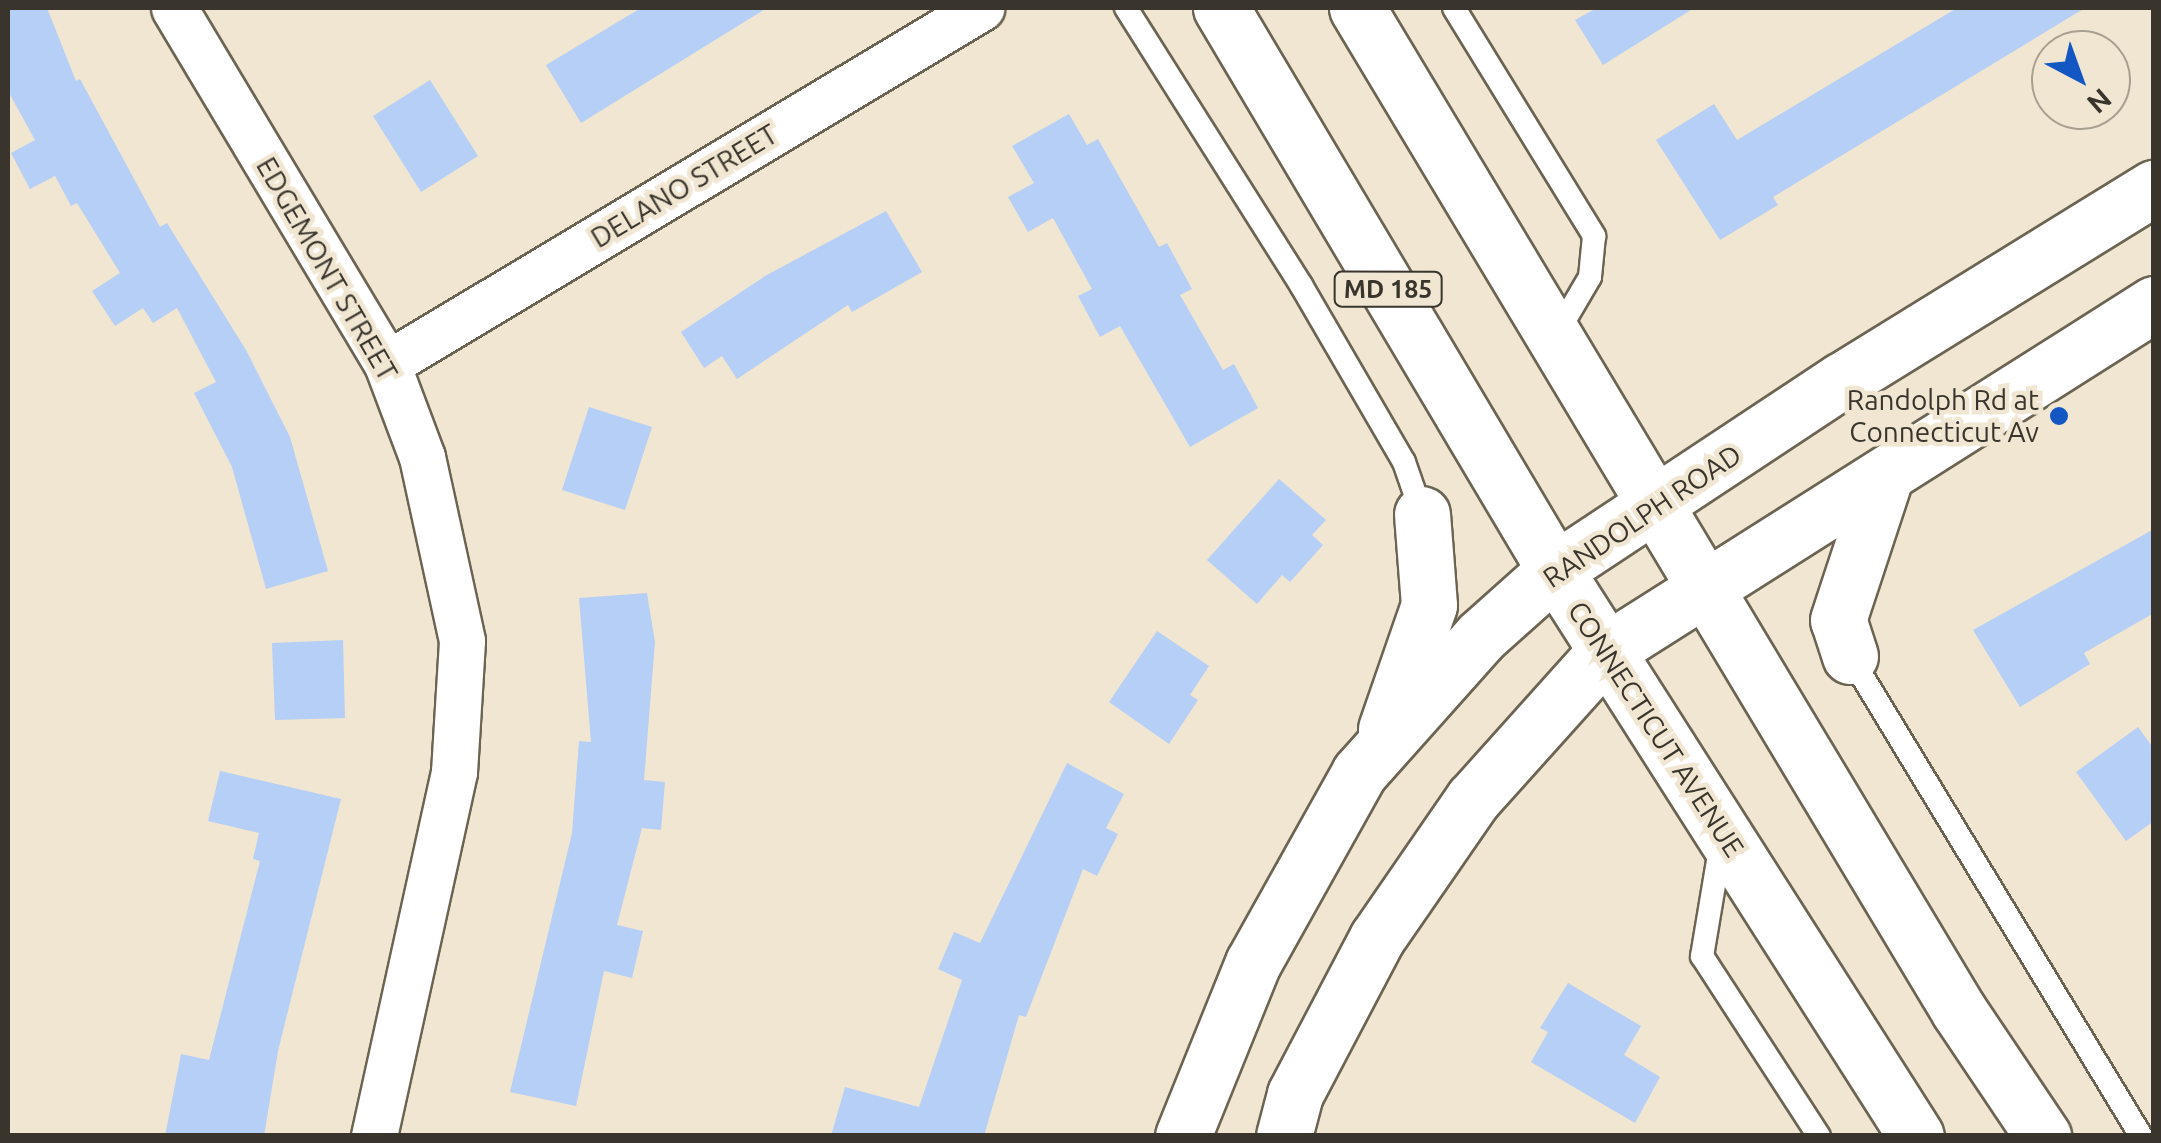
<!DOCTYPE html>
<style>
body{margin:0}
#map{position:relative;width:2161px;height:1143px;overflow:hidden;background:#f0e6d2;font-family:Ubuntu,sans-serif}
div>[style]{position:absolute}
.building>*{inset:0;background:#b6cff6}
.roads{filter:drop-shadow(2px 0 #6c6452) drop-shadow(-2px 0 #6c6452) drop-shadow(0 2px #6c6452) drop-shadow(0 -2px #6c6452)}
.service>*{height:22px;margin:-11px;padding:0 11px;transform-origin:11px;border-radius:11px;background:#fff}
.minor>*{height:45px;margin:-22.5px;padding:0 22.5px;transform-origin:22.5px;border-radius:22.5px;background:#fff}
.primary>*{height:55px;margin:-27.5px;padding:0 27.5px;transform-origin:27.5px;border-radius:27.5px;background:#fff}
.dots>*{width:28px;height:28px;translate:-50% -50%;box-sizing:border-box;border:5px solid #f0e6d2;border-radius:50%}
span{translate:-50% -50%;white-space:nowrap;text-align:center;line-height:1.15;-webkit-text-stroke:9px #f0e6d2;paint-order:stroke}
.shield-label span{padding:2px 8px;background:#f0e6d2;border:2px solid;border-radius:8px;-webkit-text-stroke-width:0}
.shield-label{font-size:25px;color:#39352d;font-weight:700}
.street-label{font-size:28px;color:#39352d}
.poi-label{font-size:28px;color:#39352d}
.right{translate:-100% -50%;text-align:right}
.frame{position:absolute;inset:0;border:10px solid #39352d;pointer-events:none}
.north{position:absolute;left:2031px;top:30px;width:100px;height:100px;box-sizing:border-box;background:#f0e6d2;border:2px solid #a79f90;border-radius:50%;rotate:139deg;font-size:28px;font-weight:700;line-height:40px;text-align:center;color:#39352d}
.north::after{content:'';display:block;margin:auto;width:35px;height:45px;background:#1357c2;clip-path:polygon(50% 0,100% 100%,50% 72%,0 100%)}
</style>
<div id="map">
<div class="building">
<div style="clip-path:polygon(8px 8px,47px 8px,76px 81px,80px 79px,160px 227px,167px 223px,246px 350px,290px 437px,328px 571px,266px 589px,232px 467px,194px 393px,216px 382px,177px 308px,153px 323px,143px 308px,115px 326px,92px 291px,120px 273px,77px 203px,71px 206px,55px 176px,30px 189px,11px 153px,35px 140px,8px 91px)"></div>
<div style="clip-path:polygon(641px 8px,767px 8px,581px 123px,546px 65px)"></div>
<div style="clip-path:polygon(1597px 8px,1694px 8px,1603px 65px,1575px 20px)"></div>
<div style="clip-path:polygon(1957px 8px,2085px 8px,1773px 197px,1778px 205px,1720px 240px,1656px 140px,1714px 104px,1737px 140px)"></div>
<div style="clip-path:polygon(430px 80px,478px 156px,421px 192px,373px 116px)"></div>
<div style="clip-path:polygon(1069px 114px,1087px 145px,1098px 139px,1159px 247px,1167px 243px,1192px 289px,1180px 295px,1223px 370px,1234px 364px,1258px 408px,1190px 447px,1120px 326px,1100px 337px,1078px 296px,1092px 289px,1053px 218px,1028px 232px,1008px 197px,1034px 183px,1012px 146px)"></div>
<div style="clip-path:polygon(886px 211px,922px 272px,852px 312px,848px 305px,737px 379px,722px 356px,704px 368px,681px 332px,765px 276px)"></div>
<div style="clip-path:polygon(589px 407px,652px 427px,625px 510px,562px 490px)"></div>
<div style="clip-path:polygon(1279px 479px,1326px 520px,1312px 535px,1323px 545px,1290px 582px,1282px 575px,1257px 604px,1207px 560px)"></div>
<div style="clip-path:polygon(2154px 529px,2154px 613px,2084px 653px,2090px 664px,2020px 707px,1973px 630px)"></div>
<div style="clip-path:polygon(647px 593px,655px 642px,644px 780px,665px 782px,661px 830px,642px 828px,617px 925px,643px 931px,632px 978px,604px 971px,576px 1106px,510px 1092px,572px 833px,579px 741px,591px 742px,579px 598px)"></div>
<div style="clip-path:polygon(1157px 631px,1209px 666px,1190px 695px,1198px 700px,1169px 744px,1109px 702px)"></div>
<div style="clip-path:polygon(343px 640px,345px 718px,275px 720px,272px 643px)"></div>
<div style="clip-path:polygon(2138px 727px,2154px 749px,2154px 821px,2126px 841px,2076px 772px)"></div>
<div style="clip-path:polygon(1067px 763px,1124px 794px,1106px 828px,1118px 834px,1097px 876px,1083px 869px,1026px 1017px,1019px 1015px,984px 1136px,831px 1136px,845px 1087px,919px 1107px,962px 980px,938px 969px,954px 932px,980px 943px)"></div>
<div style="clip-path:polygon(220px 771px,341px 799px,278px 1051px,264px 1136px,165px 1136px,181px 1054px,209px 1060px,260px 861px,253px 859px,259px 833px,208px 821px)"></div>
<div style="clip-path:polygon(1568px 983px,1641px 1026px,1624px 1055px,1660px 1077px,1635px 1123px,1531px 1062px,1548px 1032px,1540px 1028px)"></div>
</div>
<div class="roads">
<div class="service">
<div style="left:1126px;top:8px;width:328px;rotate:57.7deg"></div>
<div style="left:1301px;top:285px;width:205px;rotate:59.8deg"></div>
<div style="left:1404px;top:462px;width:55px;rotate:70.9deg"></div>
<div style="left:1454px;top:8px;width:268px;rotate:58.4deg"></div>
<div style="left:1594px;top:236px;width:41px;rotate:95.6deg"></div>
<div style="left:1590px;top:277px;width:67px;rotate:120.4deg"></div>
<div style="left:1850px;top:656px;width:561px;rotate:58.77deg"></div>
<div style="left:1721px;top:843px;width:115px;rotate:99.5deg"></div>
<div style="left:1702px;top:956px;width:215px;rotate:57deg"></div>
</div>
<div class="minor">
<div style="left:174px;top:8px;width:415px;rotate:59.1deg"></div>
<div style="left:387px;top:364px;width:99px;rotate:69.4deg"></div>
<div style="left:422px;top:457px;width:188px;rotate:77.7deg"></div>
<div style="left:462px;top:641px;width:131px;rotate:93.5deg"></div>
<div style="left:454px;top:772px;width:373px;rotate:102.4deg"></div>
<div style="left:387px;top:364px;width:693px;rotate:-30.94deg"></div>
</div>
<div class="primary">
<div style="left:1221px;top:8px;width:654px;rotate:59.28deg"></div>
<div style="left:1555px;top:570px;width:671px;rotate:57.47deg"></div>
<div style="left:1357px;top:8px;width:1170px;rotate:59.03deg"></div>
<div style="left:1959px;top:1011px;width:151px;rotate:56.1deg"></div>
<div style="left:1850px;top:656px;width:38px;rotate:-108deg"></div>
<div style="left:1838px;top:620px;width:151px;rotate:-71.8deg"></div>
<div style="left:1386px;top:729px;width:131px;rotate:-70.9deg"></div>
<div style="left:1429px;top:605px;width:91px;rotate:-94.4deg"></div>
<div style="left:1183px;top:1136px;width:187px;rotate:-68deg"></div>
<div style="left:1253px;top:963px;width:218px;rotate:-60.8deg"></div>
<div style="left:1359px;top:773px;width:182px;rotate:-48.3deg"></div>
<div style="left:1480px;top:637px;width:101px;rotate:-41.8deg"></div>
<div style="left:1555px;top:570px;width:343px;rotate:-33.5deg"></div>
<div style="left:1841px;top:381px;width:368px;rotate:-31.7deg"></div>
<div style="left:1284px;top:1136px;width:43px;rotate:-75.3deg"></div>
<div style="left:1295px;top:1094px;width:176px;rotate:-62.3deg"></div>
<div style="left:1377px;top:938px;width:169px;rotate:-55.4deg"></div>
<div style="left:1473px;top:799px;width:199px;rotate:-48.1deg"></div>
<div style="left:1606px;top:651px;width:649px;rotate:-32.34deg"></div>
</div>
</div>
<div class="dots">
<div style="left:2059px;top:416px;background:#1357c2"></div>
</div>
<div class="shield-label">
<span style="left:1388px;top:289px">MD 185</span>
</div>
<div class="street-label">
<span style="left:684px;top:186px;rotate:-31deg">DELANO STREET</span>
<span style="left:327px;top:269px;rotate:60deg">EDGEMONT STREET</span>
<span style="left:1642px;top:516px;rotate:-34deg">RANDOLPH ROAD</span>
<span style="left:1656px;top:729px;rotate:57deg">CONNECTICUT AVENUE</span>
</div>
<div class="poi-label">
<span class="right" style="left:2039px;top:416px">Randolph Rd at<br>Connecticut Av</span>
</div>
<div class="frame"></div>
<div class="north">N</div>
</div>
